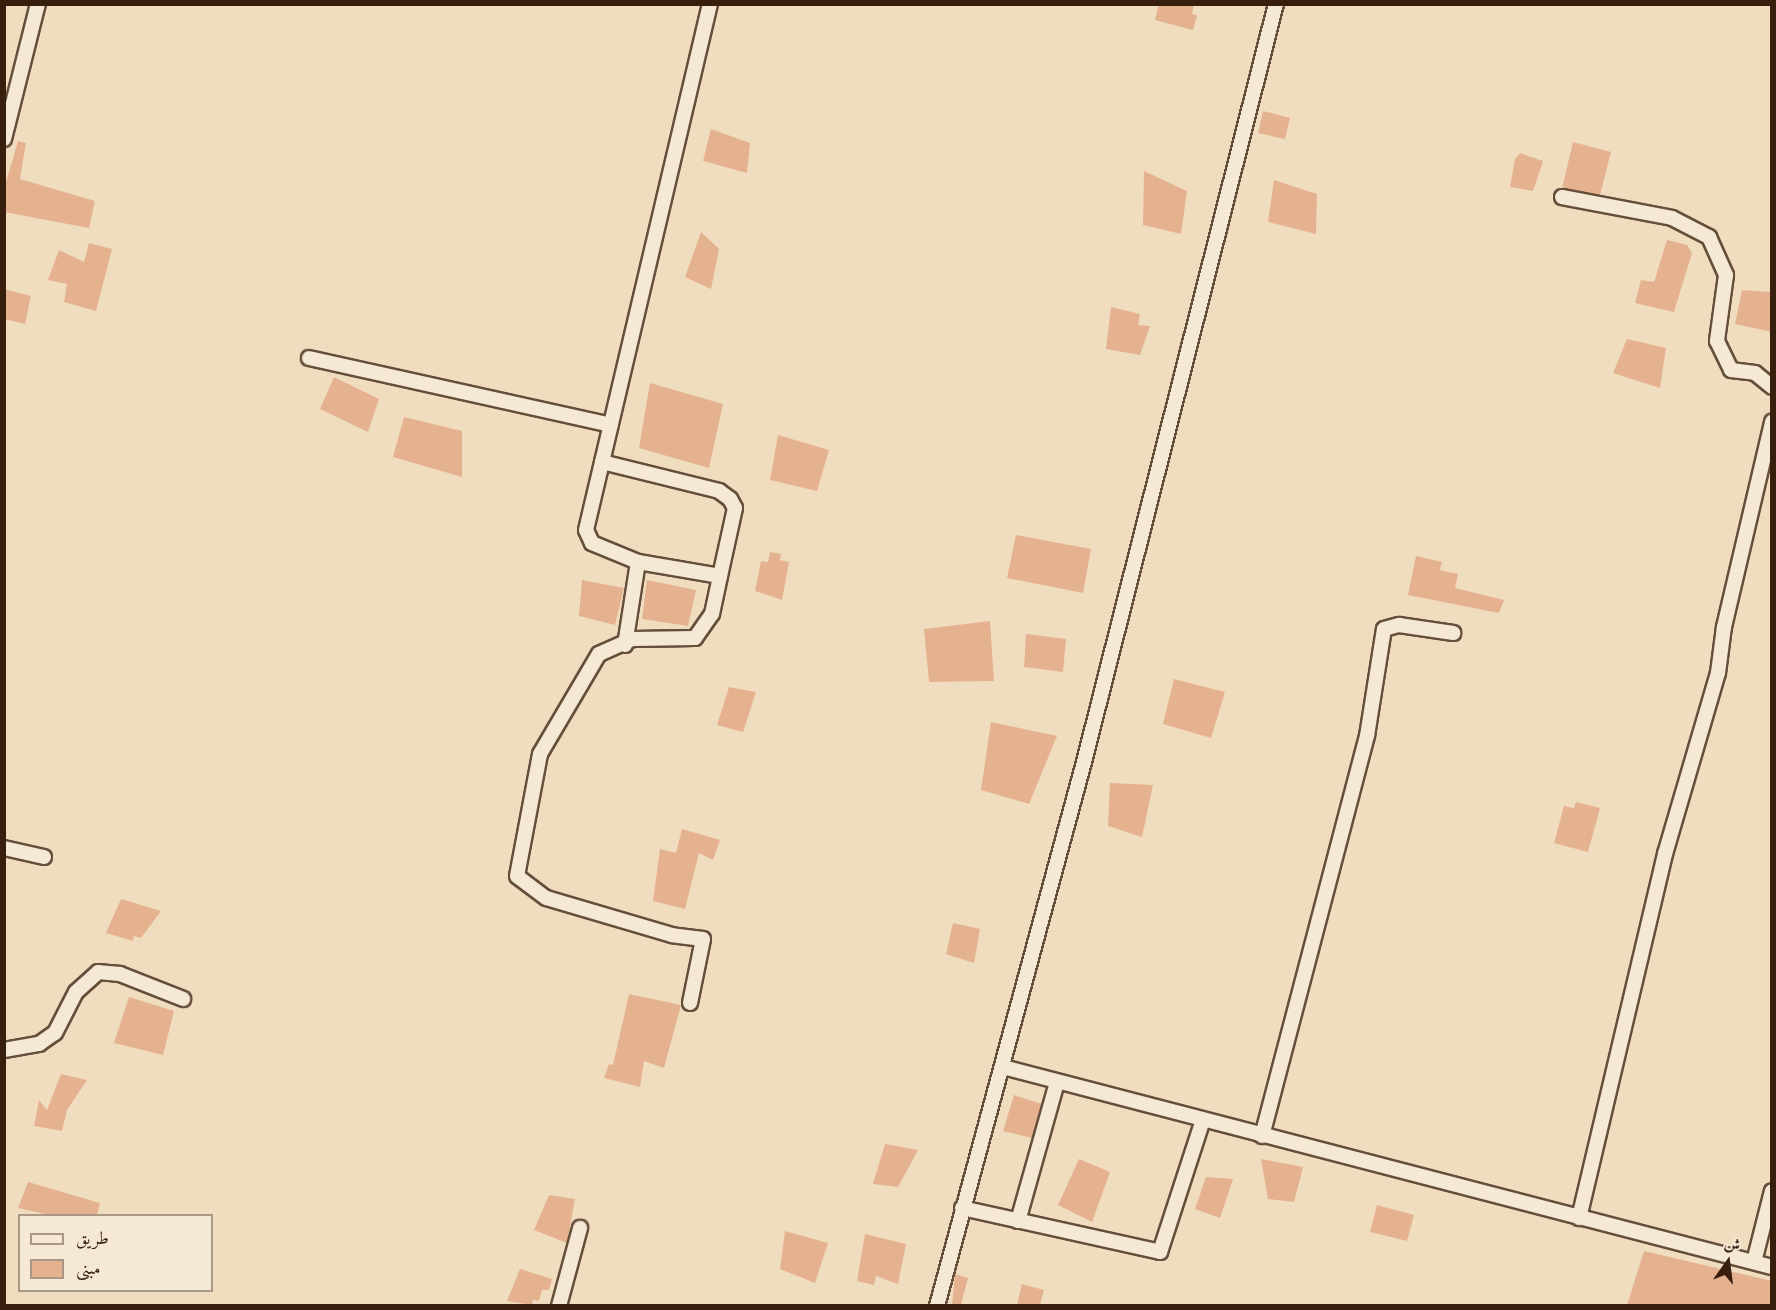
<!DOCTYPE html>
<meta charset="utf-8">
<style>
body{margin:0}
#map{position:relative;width:1776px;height:1310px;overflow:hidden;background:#f0ddc0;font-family:"IM FELL Great Primer",Amiri,serif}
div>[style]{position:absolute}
.building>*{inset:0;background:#e5b290}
.roads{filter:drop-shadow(2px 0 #654e3a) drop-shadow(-2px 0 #654e3a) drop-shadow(0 2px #654e3a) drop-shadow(0 -2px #654e3a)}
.street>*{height:14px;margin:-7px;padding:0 7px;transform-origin:7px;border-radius:7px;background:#f5e9d6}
span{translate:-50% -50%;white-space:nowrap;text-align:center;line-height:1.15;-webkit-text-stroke:4.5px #f5e9d6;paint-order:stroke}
.frame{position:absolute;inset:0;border:6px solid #371e0d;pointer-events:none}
.legend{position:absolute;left:18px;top:1214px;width:195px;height:78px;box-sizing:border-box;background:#f5e9d6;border:2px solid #a99886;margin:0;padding:8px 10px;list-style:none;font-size:18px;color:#371e0d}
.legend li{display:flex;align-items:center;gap:12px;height:30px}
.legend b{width:30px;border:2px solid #a99886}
.north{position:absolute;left:1698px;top:1232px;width:60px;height:60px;-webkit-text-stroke:4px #f5e9d6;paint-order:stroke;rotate:14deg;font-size:16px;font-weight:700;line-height:24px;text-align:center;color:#371e0d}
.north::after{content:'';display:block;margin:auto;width:21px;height:27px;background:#371e0d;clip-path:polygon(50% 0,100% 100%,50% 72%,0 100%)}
</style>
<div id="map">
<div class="building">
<div style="clip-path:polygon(1159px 4px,1194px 4px,1192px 14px,1197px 15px,1193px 30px,1155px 20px)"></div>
<div style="clip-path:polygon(1263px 111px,1290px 118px,1285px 139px,1258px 133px)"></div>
<div style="clip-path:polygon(711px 129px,750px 143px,747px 173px,703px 161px)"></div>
<div style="clip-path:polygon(18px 141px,26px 143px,20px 179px,95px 201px,89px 228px,4px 212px,4px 189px)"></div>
<div style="clip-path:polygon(1573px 142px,1611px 152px,1600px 195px,1562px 188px)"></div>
<div style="clip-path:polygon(1520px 153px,1543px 161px,1533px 191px,1510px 187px,1515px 159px)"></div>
<div style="clip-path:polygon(1144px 171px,1187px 191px,1181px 234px,1143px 225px)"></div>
<div style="clip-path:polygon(1274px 180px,1317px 194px,1316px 234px,1268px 222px)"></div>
<div style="clip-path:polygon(701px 232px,719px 249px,711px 289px,685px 277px)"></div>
<div style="clip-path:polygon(1667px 240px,1687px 245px,1692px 253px,1674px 312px,1635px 303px,1641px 280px,1654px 282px)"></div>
<div style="clip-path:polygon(89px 243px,112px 249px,96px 311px,64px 302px,67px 284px,48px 280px,59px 250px,84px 262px)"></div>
<div style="clip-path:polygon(4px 289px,31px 296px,25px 324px,4px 319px)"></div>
<div style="clip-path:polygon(1742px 290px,1772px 292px,1772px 332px,1735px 324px)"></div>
<div style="clip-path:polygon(1111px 307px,1140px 314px,1138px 325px,1150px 326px,1140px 355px,1106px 349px)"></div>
<div style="clip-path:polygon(1627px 339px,1666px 348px,1660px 388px,1613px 373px)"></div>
<div style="clip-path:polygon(334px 377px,379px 399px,368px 432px,320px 409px)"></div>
<div style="clip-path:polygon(650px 383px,723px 404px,709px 468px,639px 448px)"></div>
<div style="clip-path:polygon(404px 417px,462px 431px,462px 477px,393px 457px)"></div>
<div style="clip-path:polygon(778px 435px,829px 450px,817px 491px,770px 480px)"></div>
<div style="clip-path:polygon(1016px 535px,1091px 549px,1083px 593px,1007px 578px)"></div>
<div style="clip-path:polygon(770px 552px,781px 554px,780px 560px,789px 562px,782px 600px,755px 591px,761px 561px,768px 562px)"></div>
<div style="clip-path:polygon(1416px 556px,1442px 562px,1440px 570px,1458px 574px,1455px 588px,1504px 600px,1499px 613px,1408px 595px)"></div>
<div style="clip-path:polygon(582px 580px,624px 588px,615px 625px,579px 616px)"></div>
<div style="clip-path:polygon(647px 580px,696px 590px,688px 626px,642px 619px)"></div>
<div style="clip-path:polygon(990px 621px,994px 681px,929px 682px,924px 629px)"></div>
<div style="clip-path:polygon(1026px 634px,1066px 639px,1063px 672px,1024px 667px)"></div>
<div style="clip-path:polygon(1174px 679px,1225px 692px,1211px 738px,1163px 724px)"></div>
<div style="clip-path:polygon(729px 687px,756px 692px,743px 732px,717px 725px)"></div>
<div style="clip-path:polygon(991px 722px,1057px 736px,1029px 804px,981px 790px)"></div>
<div style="clip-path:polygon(1110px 783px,1153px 785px,1142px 837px,1108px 826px)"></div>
<div style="clip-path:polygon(1576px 802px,1600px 808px,1588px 852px,1554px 843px,1564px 806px,1574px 808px)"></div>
<div style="clip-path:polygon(682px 829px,720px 840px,713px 860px,699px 853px,685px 909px,653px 901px,660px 849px,676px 853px)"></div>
<div style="clip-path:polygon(121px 899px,161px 911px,141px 938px,134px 936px,133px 941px,106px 933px)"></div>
<div style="clip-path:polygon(953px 923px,980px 929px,974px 963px,946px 954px)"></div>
<div style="clip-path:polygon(629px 994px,681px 1005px,664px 1068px,644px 1061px,640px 1087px,604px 1078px,609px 1064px,613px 1065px)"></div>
<div style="clip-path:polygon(129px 997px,174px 1011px,163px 1055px,114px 1043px)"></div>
<div style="clip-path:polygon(61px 1074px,87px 1080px,67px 1110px,62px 1131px,34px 1126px,39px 1100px,47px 1110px)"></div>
<div style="clip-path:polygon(1014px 1095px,1042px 1104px,1032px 1138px,1003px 1131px)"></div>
<div style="clip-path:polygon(885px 1144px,918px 1150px,898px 1187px,873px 1184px)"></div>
<div style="clip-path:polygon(1079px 1159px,1110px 1172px,1092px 1222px,1058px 1205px)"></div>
<div style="clip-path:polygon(1261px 1159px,1303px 1167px,1294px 1202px,1268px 1199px)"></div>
<div style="clip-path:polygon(1206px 1177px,1233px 1179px,1220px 1218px,1195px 1209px)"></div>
<div style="clip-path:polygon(28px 1182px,100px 1203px,97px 1215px,49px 1215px,18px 1208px)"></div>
<div style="clip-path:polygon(549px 1195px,575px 1199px,567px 1243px,534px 1230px)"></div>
<div style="clip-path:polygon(1377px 1205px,1414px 1215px,1407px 1241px,1370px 1232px)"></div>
<div style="clip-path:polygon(785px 1231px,828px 1243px,815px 1283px,780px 1269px)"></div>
<div style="clip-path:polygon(865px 1234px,906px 1244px,898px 1284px,876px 1276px,874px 1285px,857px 1281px)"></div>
<div style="clip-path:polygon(1644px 1251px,1772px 1281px,1772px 1305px,1627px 1305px)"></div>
<div style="clip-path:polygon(520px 1269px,552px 1279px,549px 1290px,542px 1290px,539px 1301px,533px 1300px,532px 1305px,507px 1301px)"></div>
<div style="clip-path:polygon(955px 1274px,968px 1278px,961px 1305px,952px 1305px)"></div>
<div style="clip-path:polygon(1022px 1284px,1044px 1290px,1040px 1305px,1017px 1305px)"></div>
</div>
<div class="roads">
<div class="street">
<div style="left:4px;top:139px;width:139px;rotate:-75.9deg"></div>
<div style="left:1562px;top:197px;width:112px;rotate:10.8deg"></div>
<div style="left:1672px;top:218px;width:42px;rotate:27.2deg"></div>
<div style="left:1709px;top:237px;width:42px;rotate:65.9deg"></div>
<div style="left:1726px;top:275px;width:67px;rotate:97.8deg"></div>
<div style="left:1717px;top:341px;width:32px;rotate:64deg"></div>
<div style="left:1731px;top:370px;width:24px;rotate:7deg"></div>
<div style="left:1755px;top:373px;width:22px;rotate:39deg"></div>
<div style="left:309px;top:358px;width:309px;rotate:12.5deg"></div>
<div style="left:602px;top:462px;width:121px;rotate:13.9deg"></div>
<div style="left:719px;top:491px;width:14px;rotate:36deg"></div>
<div style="left:730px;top:499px;width:10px;rotate:61deg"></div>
<div style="left:735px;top:508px;width:70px;rotate:102.4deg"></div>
<div style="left:625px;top:645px;width:84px;rotate:-81.1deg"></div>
<div style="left:4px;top:848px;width:41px;rotate:12.7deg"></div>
<div style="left:690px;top:1003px;width:65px;rotate:-78.5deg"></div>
<div style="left:703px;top:939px;width:31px;rotate:-173deg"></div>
<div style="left:672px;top:935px;width:131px;rotate:-163.6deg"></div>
<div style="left:546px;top:898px;width:36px;rotate:-143deg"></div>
<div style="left:517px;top:876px;width:124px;rotate:-79.3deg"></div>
<div style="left:540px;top:754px;width:116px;rotate:-59.5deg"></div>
<div style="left:599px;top:654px;width:37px;rotate:-24deg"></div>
<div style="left:633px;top:639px;width:62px;rotate:-0.9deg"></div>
<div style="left:695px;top:638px;width:29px;rotate:-55deg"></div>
<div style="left:712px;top:614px;width:39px;rotate:-78deg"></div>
<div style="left:720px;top:576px;width:83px;rotate:-170.3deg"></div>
<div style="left:638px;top:562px;width:50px;rotate:-157.6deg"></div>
<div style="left:592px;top:543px;width:14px;rotate:-115deg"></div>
<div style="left:586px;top:530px;width:540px;rotate:-76.74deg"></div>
<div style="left:4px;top:1050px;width:36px;rotate:-10deg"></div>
<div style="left:39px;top:1044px;width:19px;rotate:-35deg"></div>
<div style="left:55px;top:1033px;width:46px;rotate:-62.9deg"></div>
<div style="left:76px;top:992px;width:30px;rotate:-42deg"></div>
<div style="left:98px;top:972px;width:22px;rotate:5deg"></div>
<div style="left:120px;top:974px;width:68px;rotate:21.6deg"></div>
<div style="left:1003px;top:1067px;width:795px;rotate:14.58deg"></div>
<div style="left:1262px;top:1136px;width:414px;rotate:-75.3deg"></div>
<div style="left:1367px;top:736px;width:108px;rotate:-81deg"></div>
<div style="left:1384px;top:629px;width:16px;rotate:-15deg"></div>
<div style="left:1399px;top:625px;width:55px;rotate:8.4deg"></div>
<div style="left:962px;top:1208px;width:203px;rotate:12.5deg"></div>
<div style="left:1160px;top:1252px;width:139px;rotate:-72deg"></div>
<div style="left:1579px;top:1218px;width:374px;rotate:-76.7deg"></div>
<div style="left:1665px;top:854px;width:189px;rotate:-73.7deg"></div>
<div style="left:1718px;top:673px;width:46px;rotate:-82.6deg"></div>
<div style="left:1724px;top:627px;width:211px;rotate:-76.8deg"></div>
<div style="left:1018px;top:1221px;width:144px;rotate:-74.3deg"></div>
<div style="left:1754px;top:1262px;width:73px;rotate:-75.8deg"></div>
<div style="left:559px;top:1306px;width:81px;rotate:-74.9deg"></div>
<div style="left:937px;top:1306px;width:564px;rotate:-74.88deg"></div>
<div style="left:1084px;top:762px;width:782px;rotate:-75.79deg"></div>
</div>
</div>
<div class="frame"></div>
<ul class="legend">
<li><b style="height:8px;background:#f5e9d6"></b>طريق</li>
<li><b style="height:16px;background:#e5b290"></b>مبنى</li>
</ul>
<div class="north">ش</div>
</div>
